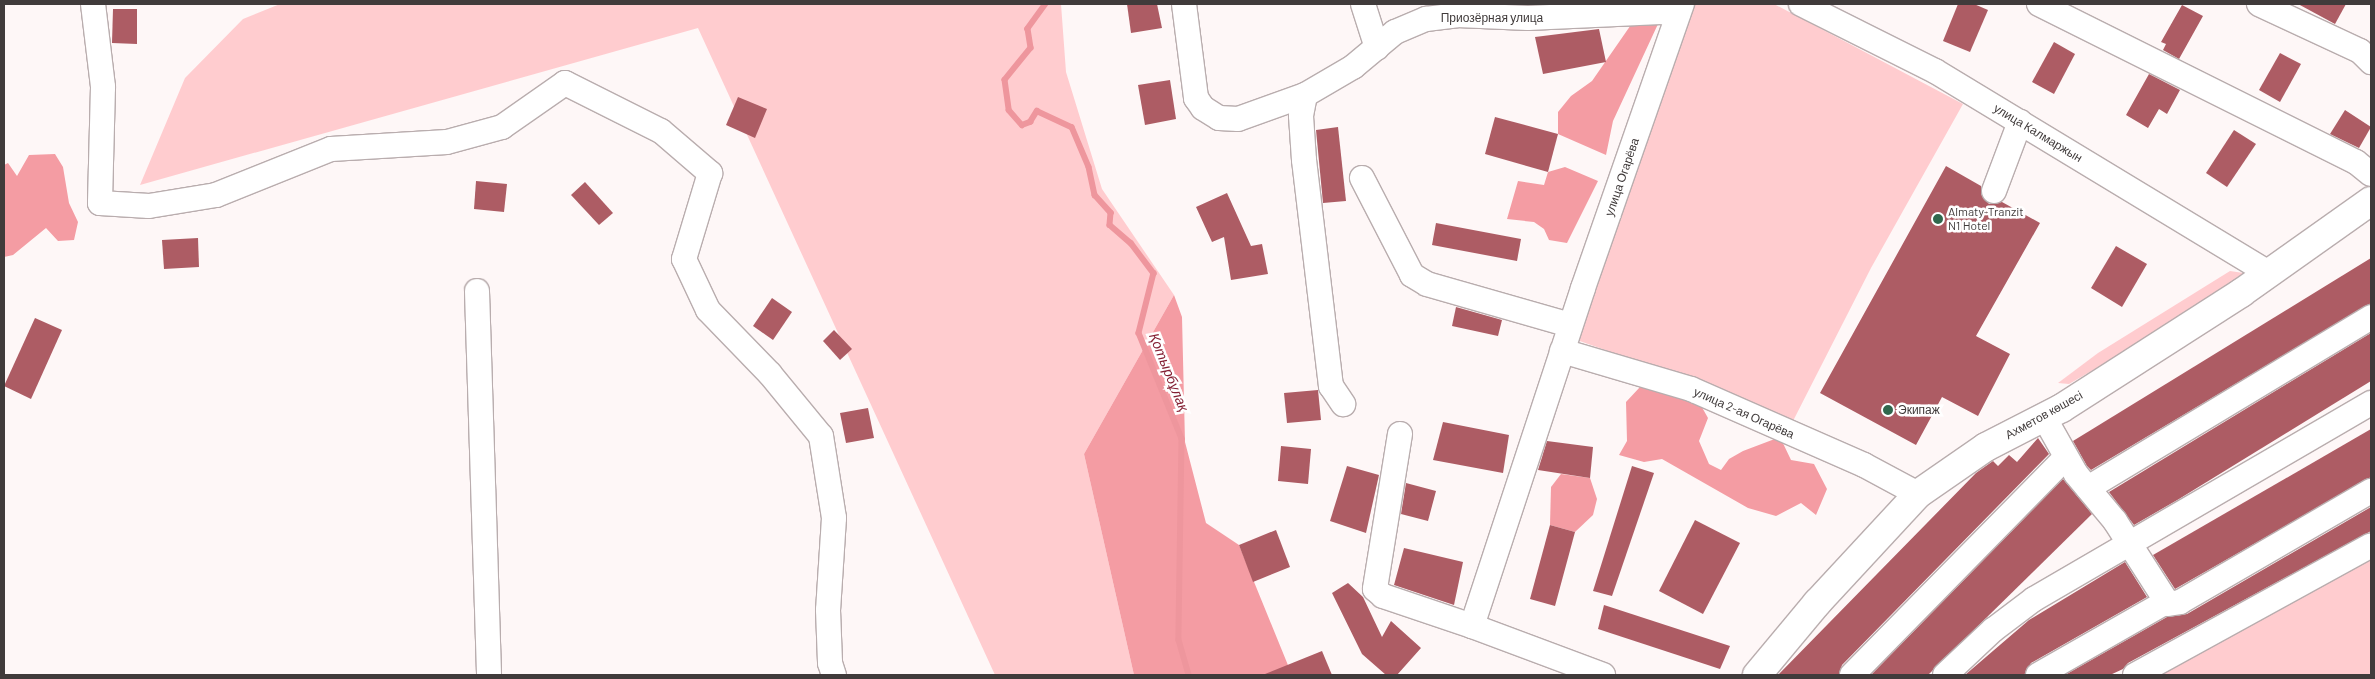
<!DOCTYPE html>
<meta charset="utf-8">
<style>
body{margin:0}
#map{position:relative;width:2375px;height:679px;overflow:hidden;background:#fef7f7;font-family:Barlow,sans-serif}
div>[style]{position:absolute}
.green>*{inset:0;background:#ffcccf}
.forest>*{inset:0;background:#f49ca3}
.stream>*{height:5.5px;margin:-2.75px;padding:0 2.75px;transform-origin:2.75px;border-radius:2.75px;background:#ee969d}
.building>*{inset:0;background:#ad5c64}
.roads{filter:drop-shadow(1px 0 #b9adae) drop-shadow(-1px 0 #b9adae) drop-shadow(0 1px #b9adae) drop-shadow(0 -1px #b9adae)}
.minor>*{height:24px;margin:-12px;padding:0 12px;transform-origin:12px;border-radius:12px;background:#fff}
.major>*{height:28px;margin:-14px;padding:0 14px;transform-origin:14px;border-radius:14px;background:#fff}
.dots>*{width:14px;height:14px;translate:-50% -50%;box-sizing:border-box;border:2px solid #fff;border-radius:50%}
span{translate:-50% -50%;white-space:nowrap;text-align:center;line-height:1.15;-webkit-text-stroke:5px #fff;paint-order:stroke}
.street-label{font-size:12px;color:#403b3b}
.poi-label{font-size:12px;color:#403b3b}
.left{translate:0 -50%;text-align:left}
.water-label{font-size:14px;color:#841f33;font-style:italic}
.frame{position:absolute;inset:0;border:5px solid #403b3b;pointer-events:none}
</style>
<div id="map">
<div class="green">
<div style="clip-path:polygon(280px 4px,1061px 4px,1066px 72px,1102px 189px,1174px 295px,1084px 454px,1134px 675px,995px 675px,698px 28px,140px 185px,185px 78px,243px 19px)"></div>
<div style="clip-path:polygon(1693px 4px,1774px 4px,1963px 104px,1871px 268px,1793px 421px,1676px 375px,1574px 339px)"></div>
<div style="clip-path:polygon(2230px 271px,2257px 275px,2069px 384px,2058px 383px,2098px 353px)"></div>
<div style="clip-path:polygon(2371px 532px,2371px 675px,2123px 675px,2190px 639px)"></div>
</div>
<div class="forest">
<div style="clip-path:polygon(1635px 19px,1658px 24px,1613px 121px,1606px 155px,1558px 134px,1558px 112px,1571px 96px,1592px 81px)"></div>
<div style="clip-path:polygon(55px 154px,63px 167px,69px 203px,78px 222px,74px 240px,58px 241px,46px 228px,13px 255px,4px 257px,4px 165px,8px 163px,17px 176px,29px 155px)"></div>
<div style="clip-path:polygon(1565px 167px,1598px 181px,1567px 243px,1549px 240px,1544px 229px,1534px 222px,1507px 219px,1518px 181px,1544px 185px,1548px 172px)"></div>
<div style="clip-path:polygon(1174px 295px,1182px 317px,1185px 442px,1206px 523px,1239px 545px,1292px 675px,1134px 675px,1084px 454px)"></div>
<div style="clip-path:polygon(1640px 387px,1699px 402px,1708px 418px,1699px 441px,1709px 464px,1721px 470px,1729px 459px,1743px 451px,1780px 437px,1791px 460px,1814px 464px,1827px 489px,1816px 515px,1801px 503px,1776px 516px,1748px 508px,1662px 459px,1644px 462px,1619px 455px,1627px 441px,1626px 402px)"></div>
<div style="clip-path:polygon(1561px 474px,1590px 478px,1597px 499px,1593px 515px,1575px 532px,1550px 525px,1551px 487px)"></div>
</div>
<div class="stream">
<div style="left:1046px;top:4px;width:31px;rotate:126deg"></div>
<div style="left:1028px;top:29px;width:19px;rotate:81deg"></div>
<div style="left:1031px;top:48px;width:41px;rotate:129.1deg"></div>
<div style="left:1005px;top:80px;width:30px;rotate:82deg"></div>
<div style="left:1009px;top:110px;width:20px;rotate:49deg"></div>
<div style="left:1022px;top:125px;width:9px;rotate:-21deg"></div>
<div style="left:1030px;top:122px;width:13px;rotate:-58deg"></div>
<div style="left:1037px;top:111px;width:38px;rotate:25deg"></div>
<div style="left:1072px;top:127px;width:43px;rotate:67deg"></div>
<div style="left:1089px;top:167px;width:29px;rotate:78deg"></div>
<div style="left:1095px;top:195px;width:24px;rotate:48deg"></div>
<div style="left:1111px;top:213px;width:12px;rotate:95deg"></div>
<div style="left:1110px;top:225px;width:28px;rotate:41deg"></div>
<div style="left:1131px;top:243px;width:38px;rotate:53deg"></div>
<div style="left:1154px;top:273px;width:62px;rotate:104deg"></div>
<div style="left:1139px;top:333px;width:114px;rotate:67.9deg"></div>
<div style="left:1182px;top:439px;width:201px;rotate:90.9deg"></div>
<div style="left:1179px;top:640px;width:36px;rotate:74deg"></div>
</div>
<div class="building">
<div style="clip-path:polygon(1127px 4px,1157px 4px,1162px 28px,1131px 33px)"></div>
<div style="clip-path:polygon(1958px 4px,1974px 4px,1988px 10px,1970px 52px,1943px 41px)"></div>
<div style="clip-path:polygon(2298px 4px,2346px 4px,2335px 24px)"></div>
<div style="clip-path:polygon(2182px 5px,2203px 16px,2179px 59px,2163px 50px,2166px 44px,2161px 42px)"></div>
<div style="clip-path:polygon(113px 9px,137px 9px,137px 44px,112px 43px)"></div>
<div style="clip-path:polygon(1599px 29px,1606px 62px,1543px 74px,1535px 37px)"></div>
<div style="clip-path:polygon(2054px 42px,2075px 54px,2054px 94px,2032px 82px)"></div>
<div style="clip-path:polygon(2280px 53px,2301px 64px,2280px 102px,2259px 90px)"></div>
<div style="clip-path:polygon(2149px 74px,2180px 90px,2167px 114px,2159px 109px,2148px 128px,2126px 115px)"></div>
<div style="clip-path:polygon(1170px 80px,1176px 119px,1145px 125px,1138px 85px)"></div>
<div style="clip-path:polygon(738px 97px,767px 109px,755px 138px,726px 125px)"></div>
<div style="clip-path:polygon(2345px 110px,2371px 127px,2359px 148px,2330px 134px)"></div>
<div style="clip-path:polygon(1495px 117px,1558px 134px,1548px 172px,1485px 154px)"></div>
<div style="clip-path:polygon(1338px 127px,1346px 201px,1323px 203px,1316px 130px)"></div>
<div style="clip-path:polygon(2234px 130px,2256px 144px,2227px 187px,2206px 173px)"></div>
<div style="clip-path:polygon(1946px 166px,1981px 186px,1981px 194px,1989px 204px,2002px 202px,2040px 223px,1976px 336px,2010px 354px,1978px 416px,1942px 397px,1916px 445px,1820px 393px)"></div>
<div style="clip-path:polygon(476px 181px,507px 184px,504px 212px,474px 209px)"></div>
<div style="clip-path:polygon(585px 182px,613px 213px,599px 225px,571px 195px)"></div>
<div style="clip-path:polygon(1227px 193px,1251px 246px,1262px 244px,1268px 274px,1231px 280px,1224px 237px,1212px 242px,1196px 207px)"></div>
<div style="clip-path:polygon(1436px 223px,1521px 239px,1517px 261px,1432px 245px)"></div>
<div style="clip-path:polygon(198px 238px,199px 267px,164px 269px,162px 240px)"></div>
<div style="clip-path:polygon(2116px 246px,2147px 264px,2122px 307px,2091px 288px)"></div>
<div style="clip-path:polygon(2371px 258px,2371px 303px,2091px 470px,2087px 466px,2073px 441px)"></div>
<div style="clip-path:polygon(772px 298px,792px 312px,773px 340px,753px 326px)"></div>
<div style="clip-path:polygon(1456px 307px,1502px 320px,1498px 336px,1452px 326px)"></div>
<div style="clip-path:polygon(35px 318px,62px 330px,31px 399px,4px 386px)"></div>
<div style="clip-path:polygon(834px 330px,852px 349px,840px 360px,823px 341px)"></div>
<div style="clip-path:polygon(2371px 333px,2371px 381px,2179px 499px,2134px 525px,2109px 492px)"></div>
<div style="clip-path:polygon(1318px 390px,1321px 420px,1287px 423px,1284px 393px)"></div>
<div style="clip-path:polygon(868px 408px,874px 438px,846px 443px,840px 413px)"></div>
<div style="clip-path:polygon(1443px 422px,1509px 435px,1503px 473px,1433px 460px)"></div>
<div style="clip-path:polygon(2371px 429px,2371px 477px,2175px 589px,2153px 555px)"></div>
<div style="clip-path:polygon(2038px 438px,2049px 454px,1842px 665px,1839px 675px,1778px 675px,1976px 473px,1993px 461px,1998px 466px,2009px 455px,2017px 462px)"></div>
<div style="clip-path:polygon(1547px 441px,1593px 447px,1590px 478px,1538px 470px)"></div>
<div style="clip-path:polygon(1281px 446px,1311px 449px,1308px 484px,1278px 481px)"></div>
<div style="clip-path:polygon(1347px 466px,1379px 475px,1366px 533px,1330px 521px)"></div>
<div style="clip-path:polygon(1632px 466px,1654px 473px,1612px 596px,1593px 591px)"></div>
<div style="clip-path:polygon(2063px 479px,2092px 514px,1928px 675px,1871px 675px)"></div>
<div style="clip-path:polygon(1406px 483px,1436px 491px,1428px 521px,1401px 514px)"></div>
<div style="clip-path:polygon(2371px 507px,2371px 531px,2128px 663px,2123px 669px,2110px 675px,2065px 675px,2167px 617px,2187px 614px)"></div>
<div style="clip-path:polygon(1695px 520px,1740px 543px,1703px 614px,1659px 591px)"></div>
<div style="clip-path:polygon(1550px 525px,1575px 532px,1555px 606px,1530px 599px)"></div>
<div style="clip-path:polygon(1276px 530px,1290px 567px,1253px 582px,1239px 545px)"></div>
<div style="clip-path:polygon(1404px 548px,1463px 562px,1454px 605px,1394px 585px)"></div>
<div style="clip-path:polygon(2125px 562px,2147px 597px,2031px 663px,2024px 675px,1965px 675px,2029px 620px)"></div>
<div style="clip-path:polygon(1348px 583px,1363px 597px,1382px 637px,1391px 621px,1421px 648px,1397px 675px,1386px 675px,1362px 654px,1332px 593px)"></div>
<div style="clip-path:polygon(1604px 605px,1730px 646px,1720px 669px,1598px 629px)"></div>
<div style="clip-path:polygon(1322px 651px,1332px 675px,1265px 675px,1265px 674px)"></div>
</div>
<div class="roads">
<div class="minor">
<div style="left:93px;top:4px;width:84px;rotate:83.1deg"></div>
<div style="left:103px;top:87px;width:116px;rotate:91.5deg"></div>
<div style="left:100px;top:203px;width:49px;rotate:3.5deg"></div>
<div style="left:149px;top:206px;width:68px;rotate:-9.3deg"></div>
<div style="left:216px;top:195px;width:124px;rotate:-21.8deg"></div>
<div style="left:331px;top:149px;width:116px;rotate:-3.5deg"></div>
<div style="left:447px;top:142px;width:57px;rotate:-15.3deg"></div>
<div style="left:502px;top:127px;width:77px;rotate:-34.9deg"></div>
<div style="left:565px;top:83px;width:107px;rotate:26.6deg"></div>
<div style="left:661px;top:131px;width:65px;rotate:40.6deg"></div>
<div style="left:710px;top:173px;width:90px;rotate:106.8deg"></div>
<div style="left:684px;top:259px;width:56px;rotate:64.8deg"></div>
<div style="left:708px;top:310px;width:89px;rotate:45.9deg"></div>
<div style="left:770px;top:374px;width:80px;rotate:50.6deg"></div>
<div style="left:821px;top:436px;width:83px;rotate:81deg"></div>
<div style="left:834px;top:518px;width:92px;rotate:93.7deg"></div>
<div style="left:828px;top:610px;width:53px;rotate:87.8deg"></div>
<div style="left:830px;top:663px;width:13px;rotate:72deg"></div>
<div style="left:1184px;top:4px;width:95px;rotate:82.7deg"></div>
<div style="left:1196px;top:98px;width:12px;rotate:55deg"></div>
<div style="left:1203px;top:108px;width:19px;rotate:32deg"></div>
<div style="left:1219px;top:118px;width:19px;rotate:3deg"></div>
<div style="left:1238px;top:119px;width:71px;rotate:-19.7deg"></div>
<div style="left:1305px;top:95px;width:56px;rotate:-30.3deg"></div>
<div style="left:1353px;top:67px;width:55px;rotate:-39.8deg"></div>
<div style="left:1395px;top:32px;width:34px;rotate:-23deg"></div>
<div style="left:1426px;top:19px;width:31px;rotate:-7deg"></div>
<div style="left:1457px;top:15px;width:71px;rotate:2.4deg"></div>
<div style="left:1528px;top:18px;width:133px;rotate:-2.6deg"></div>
<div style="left:1661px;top:12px;width:17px;rotate:7deg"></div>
<div style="left:1363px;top:4px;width:46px;rotate:72.3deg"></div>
<div style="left:1801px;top:4px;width:150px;rotate:26.6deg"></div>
<div style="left:1935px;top:71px;width:392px;rotate:31.2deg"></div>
<div style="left:2039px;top:4px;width:354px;rotate:26.5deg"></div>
<div style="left:2356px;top:162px;width:19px;rotate:39deg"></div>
<div style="left:2259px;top:4px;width:111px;rotate:25deg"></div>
<div style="left:2360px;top:51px;width:16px;rotate:45deg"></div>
<div style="left:1305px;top:95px;width:21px;rotate:101deg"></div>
<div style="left:1301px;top:116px;width:44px;rotate:86.1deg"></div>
<div style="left:1304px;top:160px;width:228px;rotate:83.2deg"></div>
<div style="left:1331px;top:386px;width:22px;rotate:56deg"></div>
<div style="left:1362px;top:178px;width:109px;rotate:62.7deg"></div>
<div style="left:1412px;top:275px;width:17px;rotate:31deg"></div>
<div style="left:1427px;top:284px;width:149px;rotate:16deg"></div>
<div style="left:1994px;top:191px;width:74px;rotate:-69.4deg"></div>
<div style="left:477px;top:291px;width:384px;rotate:88.2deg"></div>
<div style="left:1562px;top:351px;width:134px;rotate:16.4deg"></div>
<div style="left:1691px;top:389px;width:189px;rotate:23.7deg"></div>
<div style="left:1864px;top:465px;width:61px;rotate:28.2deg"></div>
<div style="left:2044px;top:417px;width:65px;rotate:60.7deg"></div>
<div style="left:2076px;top:474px;width:61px;rotate:50.3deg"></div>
<div style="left:2115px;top:521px;width:98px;rotate:57.4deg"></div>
<div style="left:2168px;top:604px;width:12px;rotate:-9deg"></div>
<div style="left:2180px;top:602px;width:221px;rotate:-30.2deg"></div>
<div style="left:1400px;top:434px;width:157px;rotate:99.2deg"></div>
<div style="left:1375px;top:589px;width:11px;rotate:41deg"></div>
<div style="left:1383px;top:596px;width:94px;rotate:18.6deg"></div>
<div style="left:1472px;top:626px;width:356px;rotate:-71.8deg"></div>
<div style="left:1583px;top:288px;width:301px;rotate:-70.8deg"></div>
<div style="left:2088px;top:488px;width:331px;rotate:-31.1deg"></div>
<div style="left:1472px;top:626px;width:140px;rotate:20.5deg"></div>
<div style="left:1852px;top:675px;width:305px;rotate:-45.5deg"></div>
<div style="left:1945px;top:675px;width:66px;rotate:-43.2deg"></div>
<div style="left:1993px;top:630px;width:51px;rotate:-37.1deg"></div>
<div style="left:2034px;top:599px;width:390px;rotate:-30.2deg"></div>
<div style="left:2038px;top:675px;width:147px;rotate:-29.7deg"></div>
<div style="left:2135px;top:675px;width:269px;rotate:-28.8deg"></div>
</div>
<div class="major">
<div style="left:1757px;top:675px;width:94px;rotate:-50.2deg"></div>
<div style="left:1817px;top:603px;width:149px;rotate:-47.2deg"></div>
<div style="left:1918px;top:494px;width:83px;rotate:-34.7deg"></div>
<div style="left:1986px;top:447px;width:85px;rotate:-27.2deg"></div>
<div style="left:2062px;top:408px;width:213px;rotate:-32.7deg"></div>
<div style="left:2241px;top:293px;width:159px;rotate:-35.3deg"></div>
</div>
</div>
<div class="dots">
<div style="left:1938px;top:219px;background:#30674d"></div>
<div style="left:1888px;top:410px;background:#30674d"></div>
</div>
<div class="street-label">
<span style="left:1492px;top:18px">Приозёрная улица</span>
<span style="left:2038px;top:133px;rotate:31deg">улица Калмаржын</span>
<span style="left:1622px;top:177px;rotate:-71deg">улица Огарёва</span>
<span style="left:1744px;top:413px;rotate:24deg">улица 2-ая Огарёва</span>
<span style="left:2044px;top:415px;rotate:-29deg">Ахметов көшесі</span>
</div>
<div class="poi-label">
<span class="left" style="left:1948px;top:219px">Almaty-Tranzit<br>N1 Hotel</span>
<span class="left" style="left:1898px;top:410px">Экипаж</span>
</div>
<div class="water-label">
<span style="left:1169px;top:372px;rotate:68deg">Қотырбұлақ</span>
</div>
<div class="frame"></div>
</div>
